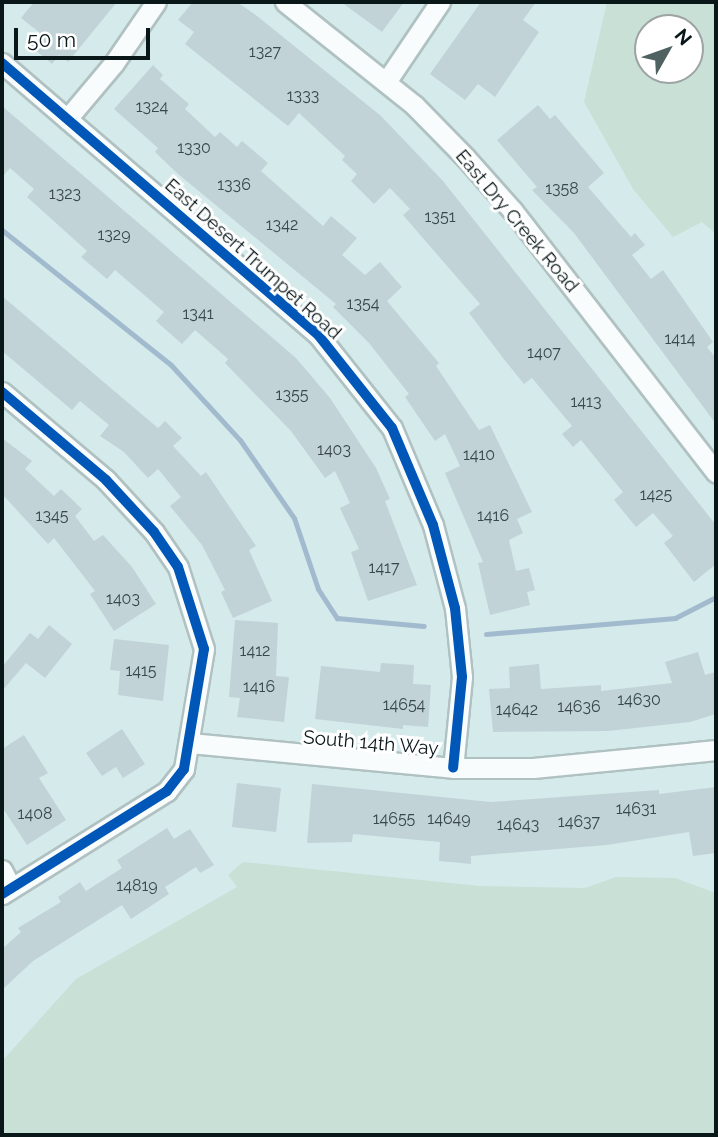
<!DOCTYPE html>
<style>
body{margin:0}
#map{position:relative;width:718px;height:1137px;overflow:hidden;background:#d5eaeb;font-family:Raleway,sans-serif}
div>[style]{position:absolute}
.green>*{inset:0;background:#c9e0d7}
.stream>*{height:5px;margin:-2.5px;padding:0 2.5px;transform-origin:2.5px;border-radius:2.5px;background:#a2bace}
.building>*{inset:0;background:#c1d3d6}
.roads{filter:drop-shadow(2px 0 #b0c1c2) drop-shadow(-2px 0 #b0c1c2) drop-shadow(0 2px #b0c1c2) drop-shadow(0 -2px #b0c1c2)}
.minor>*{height:19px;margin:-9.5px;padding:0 9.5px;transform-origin:9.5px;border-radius:9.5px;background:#f9fcfc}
.cycleway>*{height:10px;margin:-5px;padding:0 5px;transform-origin:5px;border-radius:5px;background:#0057b8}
span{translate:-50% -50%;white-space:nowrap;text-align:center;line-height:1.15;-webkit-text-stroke:6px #fff;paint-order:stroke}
.number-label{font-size:16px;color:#39484a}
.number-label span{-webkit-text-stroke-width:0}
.street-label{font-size:19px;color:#091719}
.frame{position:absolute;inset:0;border:4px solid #091719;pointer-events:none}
.north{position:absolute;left:634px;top:14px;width:70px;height:70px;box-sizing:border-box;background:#fff;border:2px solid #9da2a3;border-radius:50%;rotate:50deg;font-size:19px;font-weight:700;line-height:28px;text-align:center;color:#091719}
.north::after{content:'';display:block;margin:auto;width:24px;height:32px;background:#506162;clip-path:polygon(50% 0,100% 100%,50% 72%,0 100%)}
.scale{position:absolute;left:14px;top:28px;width:136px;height:32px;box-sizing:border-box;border:4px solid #091719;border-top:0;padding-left:9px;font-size:21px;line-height:24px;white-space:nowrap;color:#091719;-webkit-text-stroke:5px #fff;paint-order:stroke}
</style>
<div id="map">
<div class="green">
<div style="clip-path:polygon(evenodd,607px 2px,716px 2px,716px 234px,702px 222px,673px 237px,633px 189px,584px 102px,607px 2px,648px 28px,690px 28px,690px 70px,648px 70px,648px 28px)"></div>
<div style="clip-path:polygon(243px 862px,480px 886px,585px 888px,616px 877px,675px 878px,716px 893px,716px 1135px,2px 1135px,2px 1061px,76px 979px,237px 887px,228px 875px)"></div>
</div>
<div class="stream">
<div style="left:2px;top:230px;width:216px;rotate:38.6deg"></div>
<div style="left:171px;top:365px;width:102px;rotate:47.4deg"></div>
<div style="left:240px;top:440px;width:95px;rotate:55.3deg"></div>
<div style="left:294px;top:518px;width:75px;rotate:71.3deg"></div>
<div style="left:318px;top:589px;width:35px;rotate:57deg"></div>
<div style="left:337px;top:618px;width:87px;rotate:5.3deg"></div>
<div style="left:486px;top:634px;width:190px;rotate:-4.8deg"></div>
<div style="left:675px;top:618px;width:46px;rotate:-27.1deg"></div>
</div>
<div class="building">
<div style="clip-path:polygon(34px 2px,117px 2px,68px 62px,59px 55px,52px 64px,29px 45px,39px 32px,21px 18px)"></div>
<div style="clip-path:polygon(193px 2px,237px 2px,257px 16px,381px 116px,443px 181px,716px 525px,716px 564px,694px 582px,664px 543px,673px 536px,653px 513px,636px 527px,614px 500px,623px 492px,581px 440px,573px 447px,562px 434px,572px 426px,532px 378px,524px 384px,503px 358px,469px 313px,480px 304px,403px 215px,410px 209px,390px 188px,374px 204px,351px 181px,357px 174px,342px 160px,345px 156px,299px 113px,288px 126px,185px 44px,194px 32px,178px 20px)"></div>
<div style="clip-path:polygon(341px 2px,404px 2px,382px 32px)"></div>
<div style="clip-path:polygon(481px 2px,536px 2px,523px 20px,539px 32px,495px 97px,478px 84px,465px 100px,430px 74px)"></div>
<div style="clip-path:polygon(153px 65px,163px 75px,160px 79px,189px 104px,185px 109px,215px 137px,220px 132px,237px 147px,242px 141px,268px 163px,261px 171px,323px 226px,331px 216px,357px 238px,342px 255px,365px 275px,380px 262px,402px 287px,387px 301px,439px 363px,436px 366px,479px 430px,490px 425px,532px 512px,517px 519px,523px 533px,509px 540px,516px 571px,529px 568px,535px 590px,527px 592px,530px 605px,490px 615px,478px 563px,483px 562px,445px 473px,460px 466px,445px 434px,435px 441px,405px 397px,409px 394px,369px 343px,333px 307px,336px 304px,178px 174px,155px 152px,158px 148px,114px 109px)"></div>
<div style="clip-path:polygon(538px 105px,550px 119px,555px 115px,604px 173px,588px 187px,631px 237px,635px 233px,645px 245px,632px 255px,651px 279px,663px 270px,713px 342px,707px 347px,716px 358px,716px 424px,574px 233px,532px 190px,537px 187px,497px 140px)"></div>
<div style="clip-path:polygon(2px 106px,296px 358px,330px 398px,376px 468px,390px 499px,385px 501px,417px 585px,368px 601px,351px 552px,359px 549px,340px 508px,350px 503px,335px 471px,325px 478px,291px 431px,225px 363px,228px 359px,195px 330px,182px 344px,156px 321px,164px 312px,115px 270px,107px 279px,81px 257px,87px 251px,27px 197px,34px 189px,10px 168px,2px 177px)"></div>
<div style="clip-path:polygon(2px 296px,158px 428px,165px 421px,182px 438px,173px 446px,201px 476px,206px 472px,256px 546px,249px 550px,272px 601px,233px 618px,221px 592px,225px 590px,202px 545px,170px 506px,181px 497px,158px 469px,148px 478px,124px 452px,100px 436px,109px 425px,80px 401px,72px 410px,2px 351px)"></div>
<div style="clip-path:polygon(2px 438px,32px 461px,25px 469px,54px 496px,61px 489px,82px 509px,75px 516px,94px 541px,103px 535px,132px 567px,156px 604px,114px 631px,90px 594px,95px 591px,54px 538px,48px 544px,2px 494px)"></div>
<div style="clip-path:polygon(235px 620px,278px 623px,276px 676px,289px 677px,284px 722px,237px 717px,240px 698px,229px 697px)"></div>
<div style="clip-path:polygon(49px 625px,72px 644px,45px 678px,26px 663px,2px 691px,2px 667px,30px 633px,38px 639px)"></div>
<div style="clip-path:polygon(114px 639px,169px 645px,163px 701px,118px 695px,120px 671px,110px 670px)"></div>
<div style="clip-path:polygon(698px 652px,705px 675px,716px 672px,716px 714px,690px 722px,608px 731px,493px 732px,489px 689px,510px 688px,509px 667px,539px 664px,541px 689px,601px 685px,601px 691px,672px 683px,665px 662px)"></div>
<div style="clip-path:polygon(381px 663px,414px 665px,413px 684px,431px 685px,428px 727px,403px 725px,403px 729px,315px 719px,321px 666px,380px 672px)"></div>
<div style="clip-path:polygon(122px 729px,145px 764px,123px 778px,116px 767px,102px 776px,86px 753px)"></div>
<div style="clip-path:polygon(24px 735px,48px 773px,39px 778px,66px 820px,27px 845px,2px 807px,2px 749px)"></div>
<div style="clip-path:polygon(237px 783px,281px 788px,276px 832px,232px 827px)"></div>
<div style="clip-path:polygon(312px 784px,491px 802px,659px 790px,659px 794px,716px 787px,716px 853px,693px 856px,689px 832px,607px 845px,471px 856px,471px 864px,439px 861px,440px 842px,353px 834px,352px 842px,307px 843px)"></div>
<div style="clip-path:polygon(167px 828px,174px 839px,190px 829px,214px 865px,200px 873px,196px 867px,165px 887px,169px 894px,131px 919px,122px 905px,33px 961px,2px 990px,2px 949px,21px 932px,18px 928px,61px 902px,58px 897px,80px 882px,86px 891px,122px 868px,117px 860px)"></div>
</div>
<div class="roads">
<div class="minor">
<div style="left:285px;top:2px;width:165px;rotate:38.6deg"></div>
<div style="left:414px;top:105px;width:73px;rotate:45.6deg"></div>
<div style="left:465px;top:157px;width:72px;rotate:48.4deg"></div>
<div style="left:513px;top:211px;width:331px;rotate:52.2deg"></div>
<div style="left:2px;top:63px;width:418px;rotate:40.7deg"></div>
<div style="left:319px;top:336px;width:117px;rotate:51.6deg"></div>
<div style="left:392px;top:428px;width:105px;rotate:67.1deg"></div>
<div style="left:433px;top:525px;width:86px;rotate:75.2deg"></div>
<div style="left:455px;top:608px;width:69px;rotate:84.2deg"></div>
<div style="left:462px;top:677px;width:91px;rotate:95.6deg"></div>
<div style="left:386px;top:82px;width:97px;rotate:-56deg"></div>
<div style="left:67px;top:119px;width:73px;rotate:-50deg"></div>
<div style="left:114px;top:63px;width:74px;rotate:-55.5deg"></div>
<div style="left:2px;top:392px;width:136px;rotate:40.2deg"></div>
<div style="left:106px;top:480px;width:71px;rotate:47.3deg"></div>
<div style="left:154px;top:532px;width:42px;rotate:55.6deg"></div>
<div style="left:178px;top:567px;width:86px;rotate:72.4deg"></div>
<div style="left:204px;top:649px;width:122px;rotate:99.5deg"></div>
<div style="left:184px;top:769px;width:28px;rotate:128deg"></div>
<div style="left:167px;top:791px;width:195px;rotate:148deg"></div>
<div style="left:190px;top:743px;width:264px;rotate:5.4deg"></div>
<div style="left:453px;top:768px;width:80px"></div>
<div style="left:533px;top:768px;width:184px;rotate:-5.6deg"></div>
<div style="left:2px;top:870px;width:20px;rotate:63deg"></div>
</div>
</div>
<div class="cycleway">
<div style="left:2px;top:63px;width:418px;rotate:40.7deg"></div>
<div style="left:319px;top:336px;width:117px;rotate:51.6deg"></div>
<div style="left:392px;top:428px;width:105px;rotate:67.1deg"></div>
<div style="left:433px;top:525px;width:86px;rotate:75.2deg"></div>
<div style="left:455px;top:608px;width:69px;rotate:84.2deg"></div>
<div style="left:462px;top:677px;width:91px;rotate:95.6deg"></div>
<div style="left:2px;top:392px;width:136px;rotate:40.2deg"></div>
<div style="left:106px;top:480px;width:71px;rotate:47.3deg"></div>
<div style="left:154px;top:532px;width:42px;rotate:55.6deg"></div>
<div style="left:178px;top:567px;width:86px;rotate:72.4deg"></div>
<div style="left:204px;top:649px;width:122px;rotate:99.5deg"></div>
<div style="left:184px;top:769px;width:28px;rotate:128deg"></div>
<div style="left:167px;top:791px;width:195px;rotate:148deg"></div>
</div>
<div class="number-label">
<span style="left:265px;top:52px">1327</span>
<span style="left:303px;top:96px">1333</span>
<span style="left:152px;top:107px">1324</span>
<span style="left:194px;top:148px">1330</span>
<span style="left:234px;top:185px">1336</span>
<span style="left:562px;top:189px">1358</span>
<span style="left:65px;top:194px">1323</span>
<span style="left:440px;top:217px">1351</span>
<span style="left:282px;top:225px">1342</span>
<span style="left:114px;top:235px">1329</span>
<span style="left:363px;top:304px">1354</span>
<span style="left:198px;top:314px">1341</span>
<span style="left:680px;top:339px">1414</span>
<span style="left:544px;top:353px">1407</span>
<span style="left:292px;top:395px">1355</span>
<span style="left:586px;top:402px">1413</span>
<span style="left:334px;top:450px">1403</span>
<span style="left:479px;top:455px">1410</span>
<span style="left:656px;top:495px">1425</span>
<span style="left:52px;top:516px">1345</span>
<span style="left:493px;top:516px">1416</span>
<span style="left:384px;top:568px">1417</span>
<span style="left:123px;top:599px">1403</span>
<span style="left:255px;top:651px">1412</span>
<span style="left:141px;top:671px">1415</span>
<span style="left:259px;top:687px">1416</span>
<span style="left:639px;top:700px">14630</span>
<span style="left:404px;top:705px">14654</span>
<span style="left:579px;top:707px">14636</span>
<span style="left:517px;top:710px">14642</span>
<span style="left:636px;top:809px">14631</span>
<span style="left:35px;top:814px">1408</span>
<span style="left:394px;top:819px">14655</span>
<span style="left:449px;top:819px">14649</span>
<span style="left:579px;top:822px">14637</span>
<span style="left:518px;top:825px">14643</span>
<span style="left:137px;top:886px">14819</span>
</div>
<div class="street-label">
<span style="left:517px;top:221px;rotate:50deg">East Dry Creek Road</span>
<span style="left:253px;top:259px;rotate:42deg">East Desert Trumpet Road</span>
<span style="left:371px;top:743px;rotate:5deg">South 14th Way</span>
</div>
<div class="frame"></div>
<div class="north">N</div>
<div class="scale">50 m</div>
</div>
